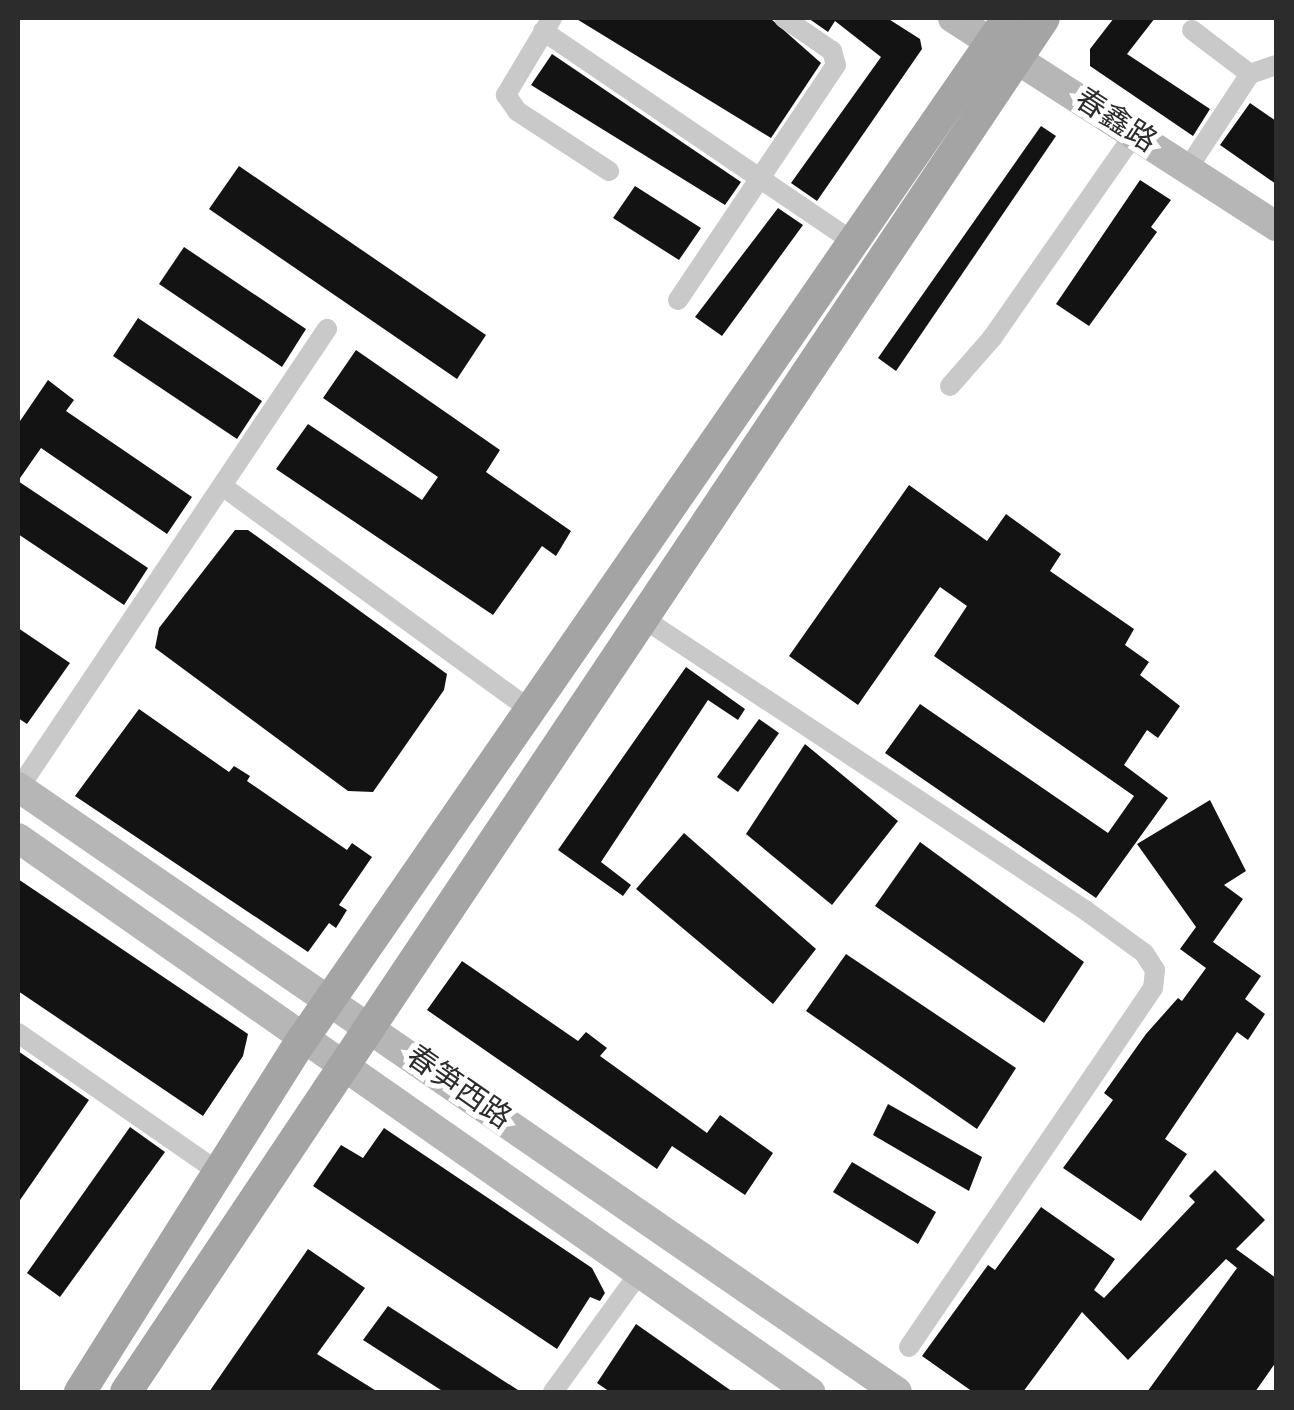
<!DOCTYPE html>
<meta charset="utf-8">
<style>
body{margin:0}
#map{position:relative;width:1294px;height:1410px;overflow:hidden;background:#fff;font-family:"Space Grotesk","Noto Sans SC",sans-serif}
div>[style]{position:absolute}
.building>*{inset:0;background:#131313}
.minor>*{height:20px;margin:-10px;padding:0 10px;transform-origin:10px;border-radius:10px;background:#c9c9c9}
.secondary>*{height:30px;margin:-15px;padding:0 15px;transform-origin:15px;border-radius:15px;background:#b6b6b6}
.primary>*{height:32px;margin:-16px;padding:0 16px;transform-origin:16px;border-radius:16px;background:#a4a4a4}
span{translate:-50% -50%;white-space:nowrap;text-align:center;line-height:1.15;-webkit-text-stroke:10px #fff;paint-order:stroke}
.street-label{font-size:30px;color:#2c2c2c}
.frame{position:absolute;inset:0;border:20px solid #2c2c2c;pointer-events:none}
</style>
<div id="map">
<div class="building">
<div style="clip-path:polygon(575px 18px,770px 18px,821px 63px,771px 138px)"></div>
<div style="clip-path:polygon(808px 18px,887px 18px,920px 39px,922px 49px,817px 201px,791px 183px,881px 57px,835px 21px,828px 32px)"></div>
<div style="clip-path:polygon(1114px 18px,1155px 18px,1127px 54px,1210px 109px,1193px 136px,1090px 66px,1090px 49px)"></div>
<div style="clip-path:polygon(552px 54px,741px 182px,725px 205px,531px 85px)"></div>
<div style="clip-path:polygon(1250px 103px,1276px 121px,1276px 184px,1220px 145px)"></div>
<div style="clip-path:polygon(1041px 126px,1056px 136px,896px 371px,878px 358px)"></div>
<div style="clip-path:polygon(239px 166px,486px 335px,457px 379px,209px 209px)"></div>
<div style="clip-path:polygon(1140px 180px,1171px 200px,1151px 227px,1157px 232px,1089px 326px,1056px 304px)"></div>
<div style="clip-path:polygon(635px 186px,701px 228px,679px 260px,613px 218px)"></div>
<div style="clip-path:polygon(778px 208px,803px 225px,722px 336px,695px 317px)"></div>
<div style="clip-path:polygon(184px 247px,306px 329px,282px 367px,159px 284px)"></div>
<div style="clip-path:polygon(138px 318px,262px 401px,237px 439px,113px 356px)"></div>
<div style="clip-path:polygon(356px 350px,500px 450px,486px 472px,571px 531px,556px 556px,542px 546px,493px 615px,276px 469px,308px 424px,422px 500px,438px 477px,323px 398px)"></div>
<div style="clip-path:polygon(48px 380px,74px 400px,66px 411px,192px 497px,167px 534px,41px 448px,18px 481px,148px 568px,124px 605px,18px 534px,18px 424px)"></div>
<div style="clip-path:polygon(909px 485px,987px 541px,1006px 514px,1061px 554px,1050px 571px,1134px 629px,1125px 645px,1149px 662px,1140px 675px,1180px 706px,1158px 738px,1147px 730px,1124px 765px,1168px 798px,1096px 898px,885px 753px,920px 704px,1108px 833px,1134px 796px,934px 656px,967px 606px,940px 587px,858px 705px,789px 656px)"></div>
<div style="clip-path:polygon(235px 530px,248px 530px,447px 674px,444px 690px,373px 792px,348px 791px,155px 648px,159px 628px)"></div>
<div style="clip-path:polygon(18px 628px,70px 663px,27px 724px,18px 718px)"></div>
<div style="clip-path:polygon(686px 667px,745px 709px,738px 720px,708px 700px,601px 862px,631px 885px,623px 896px,558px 850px)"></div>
<div style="clip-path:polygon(139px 709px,229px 772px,234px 766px,250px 776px,247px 781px,347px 850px,352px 843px,372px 857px,339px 905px,347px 910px,336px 928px,329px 923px,308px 952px,75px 796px)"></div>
<div style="clip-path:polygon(759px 719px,779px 733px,738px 792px,717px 777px)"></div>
<div style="clip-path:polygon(805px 744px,898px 821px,832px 905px,746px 834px)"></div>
<div style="clip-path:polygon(1210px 800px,1246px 871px,1224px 885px,1243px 899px,1213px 942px,1261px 976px,1245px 999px,1265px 1014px,1248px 1040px,1237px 1032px,1165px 1139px,1187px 1154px,1141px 1221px,1063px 1168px,1113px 1100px,1104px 1093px,1146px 1034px,1178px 998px,1182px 1001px,1206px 968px,1180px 949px,1196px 927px,1137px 844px)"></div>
<div style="clip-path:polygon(684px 833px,816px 949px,773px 1004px,636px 889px)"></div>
<div style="clip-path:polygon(920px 842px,1084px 962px,1044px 1023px,875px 906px)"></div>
<div style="clip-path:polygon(18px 879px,248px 1034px,243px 1056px,203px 1116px,18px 991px)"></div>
<div style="clip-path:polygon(846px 954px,1016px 1068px,977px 1129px,806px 1011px)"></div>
<div style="clip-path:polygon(462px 961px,578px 1041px,586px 1032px,607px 1048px,600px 1056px,707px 1133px,720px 1115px,773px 1153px,745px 1195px,672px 1146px,657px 1169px,427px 1010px)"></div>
<div style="clip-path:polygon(18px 1051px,89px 1100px,18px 1203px)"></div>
<div style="clip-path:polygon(888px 1104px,982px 1157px,969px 1191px,873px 1135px)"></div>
<div style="clip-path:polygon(130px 1127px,165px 1152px,60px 1297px,27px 1273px)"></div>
<div style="clip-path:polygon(384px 1128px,592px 1268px,605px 1293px,600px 1301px,590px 1297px,557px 1349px,313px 1186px,341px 1145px,363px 1158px)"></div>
<div style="clip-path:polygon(852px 1162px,936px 1212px,918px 1244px,833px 1192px)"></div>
<div style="clip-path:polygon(1215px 1170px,1265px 1220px,1236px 1249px,1276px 1278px,1276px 1362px,1255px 1392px,1147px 1392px,1237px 1268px,1226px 1259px,1128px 1360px,1082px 1312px,1023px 1392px,973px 1392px,922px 1356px,988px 1265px,995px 1270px,1041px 1207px,1115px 1259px,1094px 1290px,1104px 1298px,1195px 1202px,1189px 1196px)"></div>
<div style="clip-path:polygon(308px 1249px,365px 1288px,317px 1354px,378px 1392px,209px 1392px)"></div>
<div style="clip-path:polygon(388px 1306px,521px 1392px,444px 1392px,363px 1340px)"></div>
<div style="clip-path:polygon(636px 1324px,733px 1392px,610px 1392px,597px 1383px)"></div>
</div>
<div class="minor">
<div style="left:552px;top:18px;width:90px;rotate:120.9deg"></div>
<div style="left:506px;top:95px;width:19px;rotate:55deg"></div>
<div style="left:517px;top:111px;width:110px;rotate:33.1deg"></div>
<div style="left:1192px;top:30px;width:73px;rotate:37.2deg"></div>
<div style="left:543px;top:31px;width:375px;rotate:34.2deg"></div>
<div style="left:1188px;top:168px;width:113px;rotate:-56.6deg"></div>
<div style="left:1250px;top:74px;width:28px;rotate:-19deg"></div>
<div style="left:678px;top:300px;width:283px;rotate:-56.1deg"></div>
<div style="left:836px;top:65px;width:15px;rotate:-106deg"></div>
<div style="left:832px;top:51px;width:58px;rotate:-145.5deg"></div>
<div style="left:950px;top:386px;width:64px;rotate:-48.8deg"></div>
<div style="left:992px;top:338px;width:250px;rotate:-55.1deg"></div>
<div style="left:225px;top:488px;width:377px;rotate:36deg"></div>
<div style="left:641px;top:617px;width:532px;rotate:33.42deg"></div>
<div style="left:1085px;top:910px;width:73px;rotate:36.1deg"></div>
<div style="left:1144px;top:953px;width:20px;rotate:57deg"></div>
<div style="left:1155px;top:970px;width:18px;rotate:96deg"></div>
<div style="left:1153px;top:988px;width:434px;rotate:124.2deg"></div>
<div style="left:19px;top:788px;width:553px;rotate:-56.14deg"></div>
<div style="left:18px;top:1033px;width:244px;rotate:34.7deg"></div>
<div style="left:553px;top:1392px;width:147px;rotate:-54.1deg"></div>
</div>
<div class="secondary">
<div style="left:953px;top:18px;width:384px;rotate:32.8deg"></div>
<div style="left:18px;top:787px;width:1067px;rotate:34.54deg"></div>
<div style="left:18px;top:838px;width:967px;rotate:34.97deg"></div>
</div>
<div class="primary">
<div style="left:80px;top:1392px;width:413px;rotate:-57.8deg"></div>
<div style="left:300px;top:1043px;width:1246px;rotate:-55.37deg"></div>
<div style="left:126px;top:1392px;width:1652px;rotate:-56.25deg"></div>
</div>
<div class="street-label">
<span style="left:1116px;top:120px;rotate:33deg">春鑫路</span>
<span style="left:459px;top:1087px;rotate:35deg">春笋西路</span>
</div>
<div class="frame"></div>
</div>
